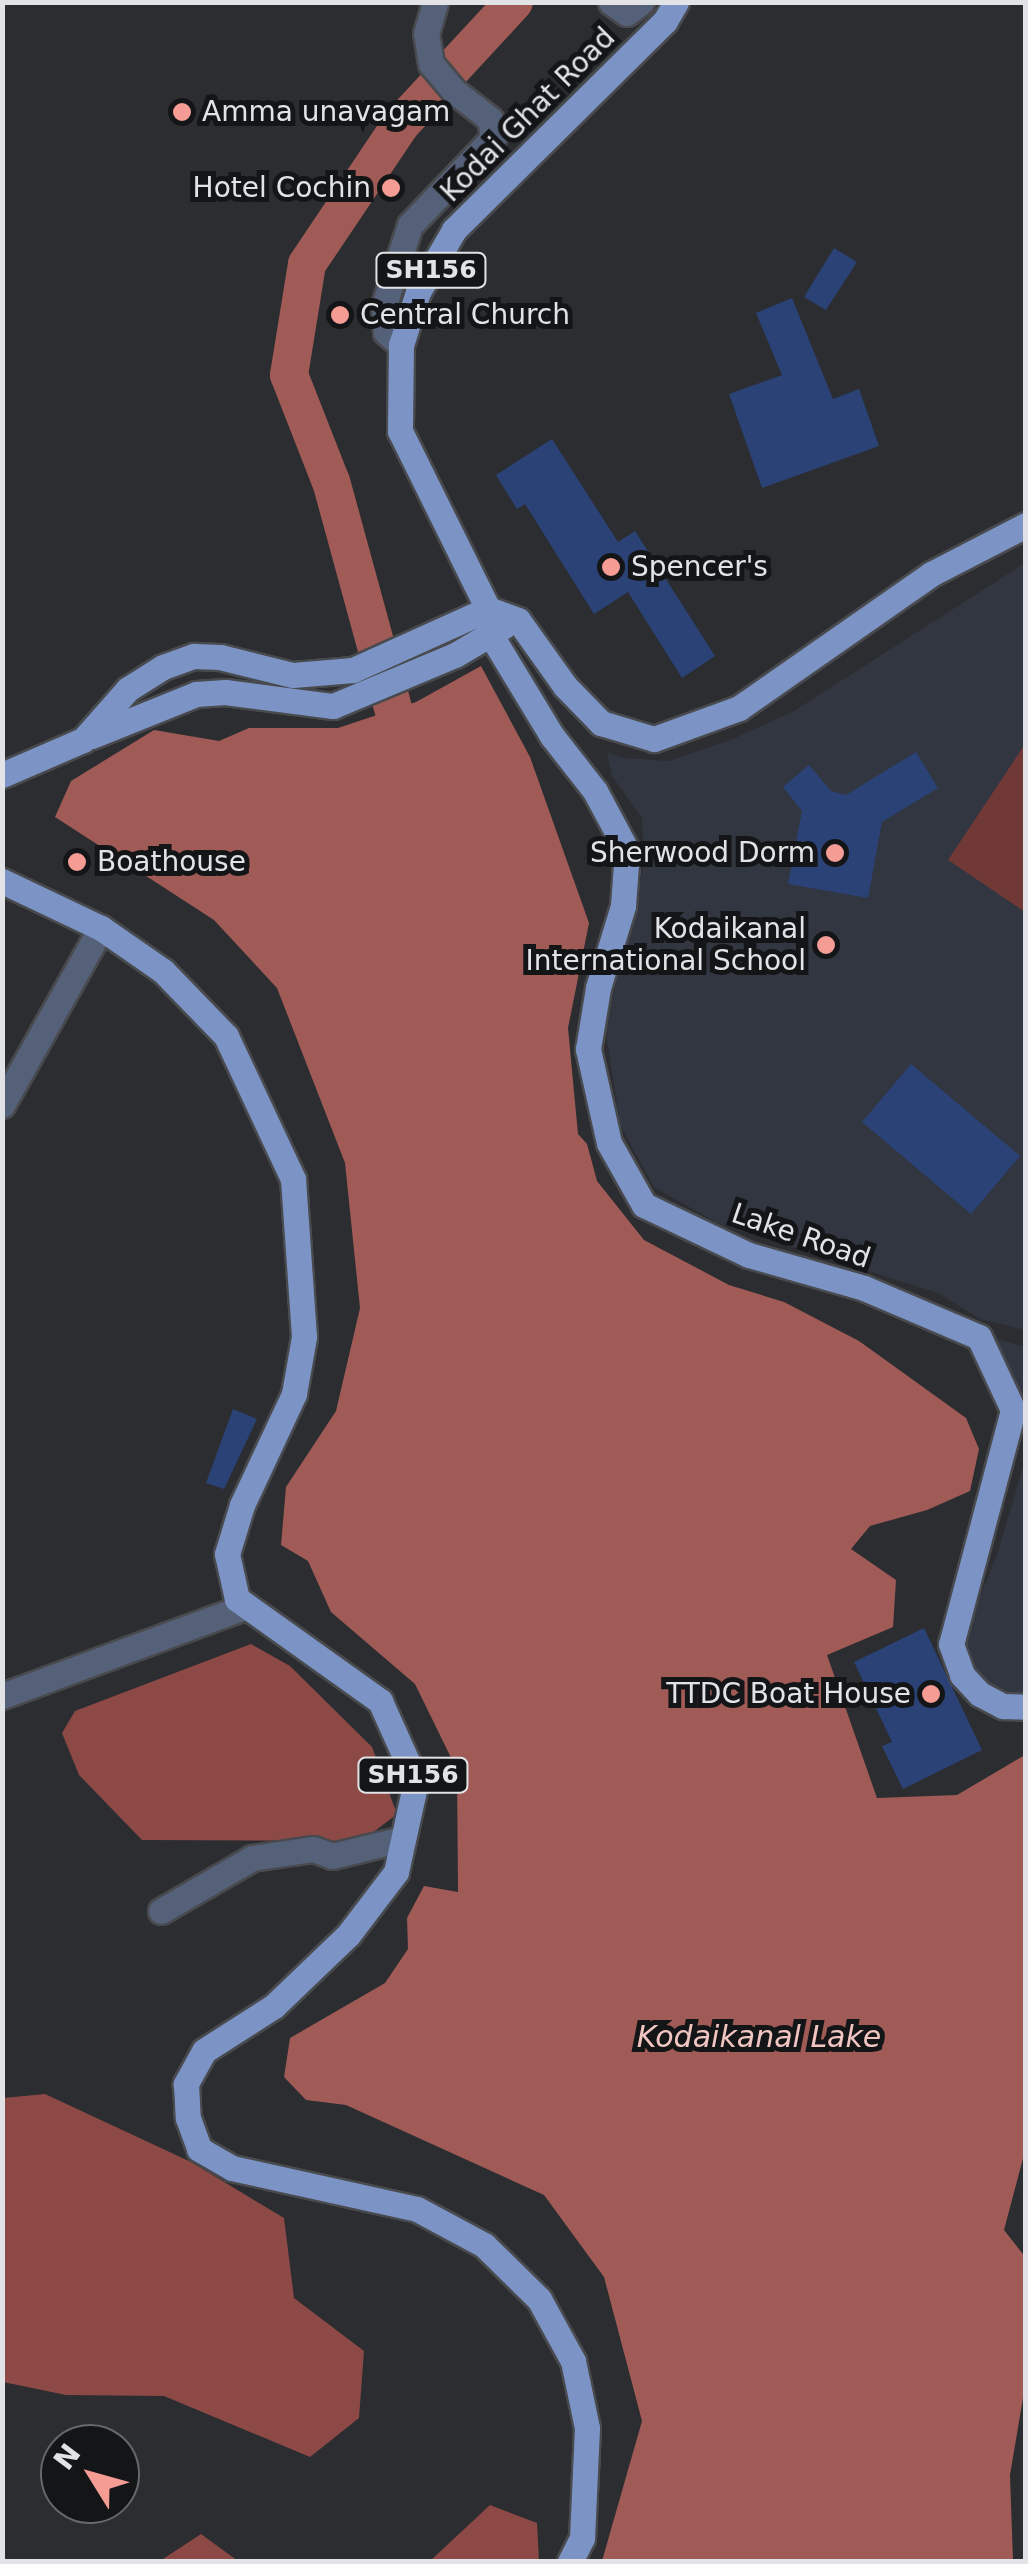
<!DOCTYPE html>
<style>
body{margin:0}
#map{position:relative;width:1028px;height:2564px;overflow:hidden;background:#2b2d31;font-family:"DejaVu Sans",sans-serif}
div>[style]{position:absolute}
.built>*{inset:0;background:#313640}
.green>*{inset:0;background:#703936}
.forest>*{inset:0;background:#8d4945}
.water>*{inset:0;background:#a15b56}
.river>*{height:38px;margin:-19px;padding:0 19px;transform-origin:19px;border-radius:19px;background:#a15b56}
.building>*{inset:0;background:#2b4276}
.roads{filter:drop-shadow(2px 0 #484a4e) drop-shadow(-2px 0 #484a4e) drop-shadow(0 2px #484a4e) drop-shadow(0 -2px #484a4e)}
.minor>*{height:25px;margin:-12.5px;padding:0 12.5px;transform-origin:12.5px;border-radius:12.5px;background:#556179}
.major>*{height:25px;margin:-12.5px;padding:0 12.5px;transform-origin:12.5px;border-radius:12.5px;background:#7c94c5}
.dots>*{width:28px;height:28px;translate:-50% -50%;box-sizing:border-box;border:5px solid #141517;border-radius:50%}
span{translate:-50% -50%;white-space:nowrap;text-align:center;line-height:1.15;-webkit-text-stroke:10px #141517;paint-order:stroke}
.shield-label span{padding:2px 8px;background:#141517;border:2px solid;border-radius:8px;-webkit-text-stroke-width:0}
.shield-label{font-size:25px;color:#e2e3e6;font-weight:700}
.poi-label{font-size:28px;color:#e2e3e6}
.left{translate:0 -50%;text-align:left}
.right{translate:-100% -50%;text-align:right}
.street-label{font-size:28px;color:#e2e3e6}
.water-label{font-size:30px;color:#f1c6c2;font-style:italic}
.frame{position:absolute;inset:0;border:5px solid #e2e3e6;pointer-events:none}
.north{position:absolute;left:40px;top:2424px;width:100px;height:100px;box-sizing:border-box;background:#141517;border:2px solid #66676a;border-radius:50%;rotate:307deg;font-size:28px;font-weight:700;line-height:40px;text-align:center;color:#e2e3e6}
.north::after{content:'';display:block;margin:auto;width:35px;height:45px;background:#f59c95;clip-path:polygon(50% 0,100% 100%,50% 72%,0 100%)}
</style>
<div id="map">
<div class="built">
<div style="clip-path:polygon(1025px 563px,1025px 1330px,980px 1319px,938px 1293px,719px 1224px,654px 1187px,620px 1125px,605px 1026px,636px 907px,644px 858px,642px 818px,612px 776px,607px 752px,624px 758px,669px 761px,733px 739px,794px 711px)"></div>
<div style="clip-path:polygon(995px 1338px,1025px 1347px,1025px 1407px)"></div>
<div style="clip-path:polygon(1025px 1459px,1025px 1692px,997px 1694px,979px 1674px,962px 1641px,998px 1552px)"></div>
</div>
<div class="green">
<div style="clip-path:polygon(1025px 744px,1026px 912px,1025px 912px,948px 860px)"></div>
</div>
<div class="forest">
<div style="clip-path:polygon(251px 1644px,290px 1666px,372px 1747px,397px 1814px,362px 1841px,142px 1840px,79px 1775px,62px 1733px,75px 1711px)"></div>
<div style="clip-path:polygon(45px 2094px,191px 2162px,284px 2218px,294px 2298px,364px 2351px,359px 2418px,310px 2457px,164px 2396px,66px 2395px,3px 2382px,3px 2098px)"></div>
<div style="clip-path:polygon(490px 2505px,537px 2523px,539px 2561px,430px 2561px)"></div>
<div style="clip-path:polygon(201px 2534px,238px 2561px,160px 2561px)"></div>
</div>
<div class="water">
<div style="clip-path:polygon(481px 666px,530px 757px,589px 923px,568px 1028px,578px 1134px,587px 1144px,597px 1181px,644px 1240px,729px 1285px,784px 1302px,859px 1341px,966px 1418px,979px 1449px,970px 1491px,927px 1510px,870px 1526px,851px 1549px,896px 1580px,893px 1627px,827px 1655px,877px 1798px,957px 1795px,1025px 1755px,1026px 2147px,1004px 2230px,1026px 2258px,1025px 2386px,1010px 2475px,1013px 2561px,602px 2561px,642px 2421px,604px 2277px,544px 2195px,346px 2105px,306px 2100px,284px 2077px,290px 2038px,385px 1983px,408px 1949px,407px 1918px,424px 1886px,458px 1892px,457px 1770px,415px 1684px,331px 1612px,308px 1561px,281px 1545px,286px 1487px,336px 1411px,360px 1308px,345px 1163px,277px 988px,214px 920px,55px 817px,71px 781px,154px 730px,219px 741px,249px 728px,338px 728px,416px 702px)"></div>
</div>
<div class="river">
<div style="left:407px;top:759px;width:287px;rotate:-105.3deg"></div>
<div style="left:331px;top:482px;width:115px;rotate:-111.4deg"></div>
<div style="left:289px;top:375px;width:112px;rotate:-80.8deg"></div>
<div style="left:307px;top:264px;width:169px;rotate:-56.1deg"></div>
<div style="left:401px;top:124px;width:166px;rotate:-47.2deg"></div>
</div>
<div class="building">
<div style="clip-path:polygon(834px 248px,857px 262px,826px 310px,804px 297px)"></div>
<div style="clip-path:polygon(792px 298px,833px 399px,859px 389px,879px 446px,762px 488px,729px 394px,782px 375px,756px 313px)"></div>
<div style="clip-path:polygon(552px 439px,618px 542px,635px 531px,715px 656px,682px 678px,628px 592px,594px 614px,525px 504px,517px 509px,496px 475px)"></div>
<div style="clip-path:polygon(916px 752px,938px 788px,882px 822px,868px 898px,788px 884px,802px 811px,783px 787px,809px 765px,831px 791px,846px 795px)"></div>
<div style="clip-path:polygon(911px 1064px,1020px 1156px,971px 1214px,862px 1122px)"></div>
<div style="clip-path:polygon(233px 1409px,257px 1419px,224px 1489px,206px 1483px)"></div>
<div style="clip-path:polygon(924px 1628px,982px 1750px,903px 1789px,882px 1746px,892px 1742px,854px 1662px)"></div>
</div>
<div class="roads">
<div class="minor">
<div style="left:611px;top:2px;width:19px;rotate:35deg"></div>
<div style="left:627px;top:13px;width:18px;rotate:-38deg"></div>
<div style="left:401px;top:345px;width:20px;rotate:-139deg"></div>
<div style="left:386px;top:332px;width:27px;rotate:-94deg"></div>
<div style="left:384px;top:305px;width:84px;rotate:-72deg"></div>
<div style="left:410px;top:225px;width:120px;rotate:-46.3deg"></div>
<div style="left:493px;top:138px;width:19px;rotate:-99deg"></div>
<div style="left:490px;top:119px;width:46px;rotate:-142.1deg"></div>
<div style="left:454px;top:91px;width:35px;rotate:-130deg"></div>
<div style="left:431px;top:64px;width:30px;rotate:-99deg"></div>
<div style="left:426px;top:34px;width:33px;rotate:-74deg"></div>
<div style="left:2px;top:1105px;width:203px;rotate:-60.8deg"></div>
<div style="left:2px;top:1696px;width:260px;rotate:-20.2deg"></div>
<div style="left:161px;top:1911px;width:105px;rotate:-30.2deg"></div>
<div style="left:252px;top:1858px;width:62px;rotate:-8.4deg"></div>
<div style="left:313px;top:1849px;width:20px;rotate:20deg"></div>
<div style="left:332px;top:1856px;width:73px;rotate:-13.5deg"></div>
</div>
<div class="major">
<div style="left:676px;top:2px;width:22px;rotate:120deg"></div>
<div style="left:665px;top:21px;width:297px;rotate:135.3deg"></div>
<div style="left:454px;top:230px;width:72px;rotate:120.1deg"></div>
<div style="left:418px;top:292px;width:56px;rotate:107.8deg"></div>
<div style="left:401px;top:345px;width:86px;rotate:90.7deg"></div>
<div style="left:400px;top:431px;width:199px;rotate:63.7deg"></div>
<div style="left:488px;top:609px;width:23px;rotate:88deg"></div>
<div style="left:489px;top:632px;width:122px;rotate:58.8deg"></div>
<div style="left:552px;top:736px;width:70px;rotate:52deg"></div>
<div style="left:595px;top:791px;width:68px;rotate:61.9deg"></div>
<div style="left:627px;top:851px;width:55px;rotate:94.2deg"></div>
<div style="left:623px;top:906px;width:86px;rotate:107deg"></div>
<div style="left:598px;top:988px;width:62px;rotate:99.3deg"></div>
<div style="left:588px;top:1049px;width:96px;rotate:77.4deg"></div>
<div style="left:609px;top:1143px;width:71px;rotate:60.6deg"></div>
<div style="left:644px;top:1205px;width:116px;rotate:25.5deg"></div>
<div style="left:749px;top:1255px;width:120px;rotate:16deg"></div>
<div style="left:864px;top:1288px;width:125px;rotate:23.1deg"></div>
<div style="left:979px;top:1337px;width:81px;rotate:65deg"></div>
<div style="left:1013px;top:1410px;width:242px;rotate:104.8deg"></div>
<div style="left:951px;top:1644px;width:33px;rotate:70deg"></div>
<div style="left:962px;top:1675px;width:26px;rotate:47deg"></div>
<div style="left:980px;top:1694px;width:26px;rotate:28deg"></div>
<div style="left:1003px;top:1706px;width:23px;rotate:2deg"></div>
<div style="left:488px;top:609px;width:32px;rotate:20deg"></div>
<div style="left:518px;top:620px;width:81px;rotate:54.5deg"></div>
<div style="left:565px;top:686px;width:52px;rotate:45.8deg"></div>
<div style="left:601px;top:723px;width:55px;rotate:16.8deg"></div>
<div style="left:654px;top:739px;width:90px;rotate:-20deg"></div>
<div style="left:739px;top:708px;width:234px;rotate:-34.9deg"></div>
<div style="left:931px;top:574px;width:107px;rotate:-27.3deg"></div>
<div style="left:92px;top:736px;width:112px;rotate:-22deg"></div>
<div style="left:196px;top:694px;width:29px;rotate:-4deg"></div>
<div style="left:225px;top:692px;width:109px;rotate:7.4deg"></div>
<div style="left:333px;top:706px;width:132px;rotate:-22.7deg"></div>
<div style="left:455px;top:655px;width:57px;rotate:-30.6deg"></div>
<div style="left:2px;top:775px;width:88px;rotate:-23.4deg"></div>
<div style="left:83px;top:740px;width:68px;rotate:-48.6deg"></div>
<div style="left:128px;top:689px;width:41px;rotate:-32.2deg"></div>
<div style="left:163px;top:667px;width:33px;rotate:-20deg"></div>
<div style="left:194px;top:656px;width:26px;rotate:2deg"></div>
<div style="left:220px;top:657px;width:75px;rotate:13.9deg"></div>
<div style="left:293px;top:675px;width:60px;rotate:-4.8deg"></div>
<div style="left:353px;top:670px;width:148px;rotate:-24.3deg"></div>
<div style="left:2px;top:881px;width:110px;rotate:25.4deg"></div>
<div style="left:101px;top:928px;width:75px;rotate:34.7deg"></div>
<div style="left:163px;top:971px;width:91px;rotate:45.9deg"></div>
<div style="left:226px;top:1036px;width:158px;rotate:64.9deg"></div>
<div style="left:293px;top:1179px;width:158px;rotate:86deg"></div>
<div style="left:304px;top:1337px;width:58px;rotate:100deg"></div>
<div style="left:294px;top:1394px;width:123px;rotate:115.1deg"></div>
<div style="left:242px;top:1505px;width:51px;rotate:107deg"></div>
<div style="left:227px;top:1554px;width:46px;rotate:77.5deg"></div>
<div style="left:237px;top:1599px;width:176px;rotate:35.5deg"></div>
<div style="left:380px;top:1701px;width:88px;rotate:65.8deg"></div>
<div style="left:416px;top:1781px;width:93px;rotate:102.4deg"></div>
<div style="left:396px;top:1872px;width:79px;rotate:127.3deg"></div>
<div style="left:348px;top:1935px;width:103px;rotate:136.2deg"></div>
<div style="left:274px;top:2006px;width:83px;rotate:147.3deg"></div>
<div style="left:204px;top:2051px;width:38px;rotate:119deg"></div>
<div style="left:186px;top:2084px;width:34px;rotate:87deg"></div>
<div style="left:188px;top:2118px;width:33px;rotate:70deg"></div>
<div style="left:199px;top:2149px;width:38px;rotate:30deg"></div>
<div style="left:232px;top:2168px;width:189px;rotate:12.5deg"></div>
<div style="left:417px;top:2209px;width:76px;rotate:28.2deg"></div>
<div style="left:484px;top:2245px;width:77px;rotate:44.5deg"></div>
<div style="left:539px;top:2299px;width:71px;rotate:61.3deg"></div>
<div style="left:573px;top:2361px;width:68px;rotate:78.2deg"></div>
<div style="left:587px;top:2428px;width:110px;rotate:92.6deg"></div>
<div style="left:582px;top:2538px;width:27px;rotate:117deg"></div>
</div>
</div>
<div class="dots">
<div style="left:182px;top:112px;background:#f59c95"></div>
<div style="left:391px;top:188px;background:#f59c95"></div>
<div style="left:340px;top:315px;background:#f59c95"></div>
<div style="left:611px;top:567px;background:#f59c95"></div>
<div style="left:835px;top:853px;background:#f59c95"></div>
<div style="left:77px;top:862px;background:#f59c95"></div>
<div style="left:826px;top:945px;background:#f59c95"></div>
<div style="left:931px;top:1694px;background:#f59c95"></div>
</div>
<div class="shield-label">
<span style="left:431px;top:270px">SH156</span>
<span style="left:413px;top:1775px">SH156</span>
</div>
<div class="poi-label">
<span class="left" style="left:202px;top:112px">Amma unavagam</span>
<span class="right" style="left:371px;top:188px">Hotel Cochin</span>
<span class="left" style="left:360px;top:315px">Central Church</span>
<span class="left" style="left:631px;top:567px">Spencer's</span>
<span class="right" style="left:815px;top:853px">Sherwood Dorm</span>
<span class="left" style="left:97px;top:862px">Boathouse</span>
<span class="right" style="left:806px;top:945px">Kodaikanal<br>International School</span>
<span class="right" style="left:911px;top:1694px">TTDC Boat House</span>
</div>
<div class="street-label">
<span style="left:528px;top:115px;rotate:-45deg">Kodai Ghat Road</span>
<span style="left:801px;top:1236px;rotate:19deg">Lake Road</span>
</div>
<div class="water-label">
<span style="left:759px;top:2037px">Kodaikanal Lake</span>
</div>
<div class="frame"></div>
<div class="north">N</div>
</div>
